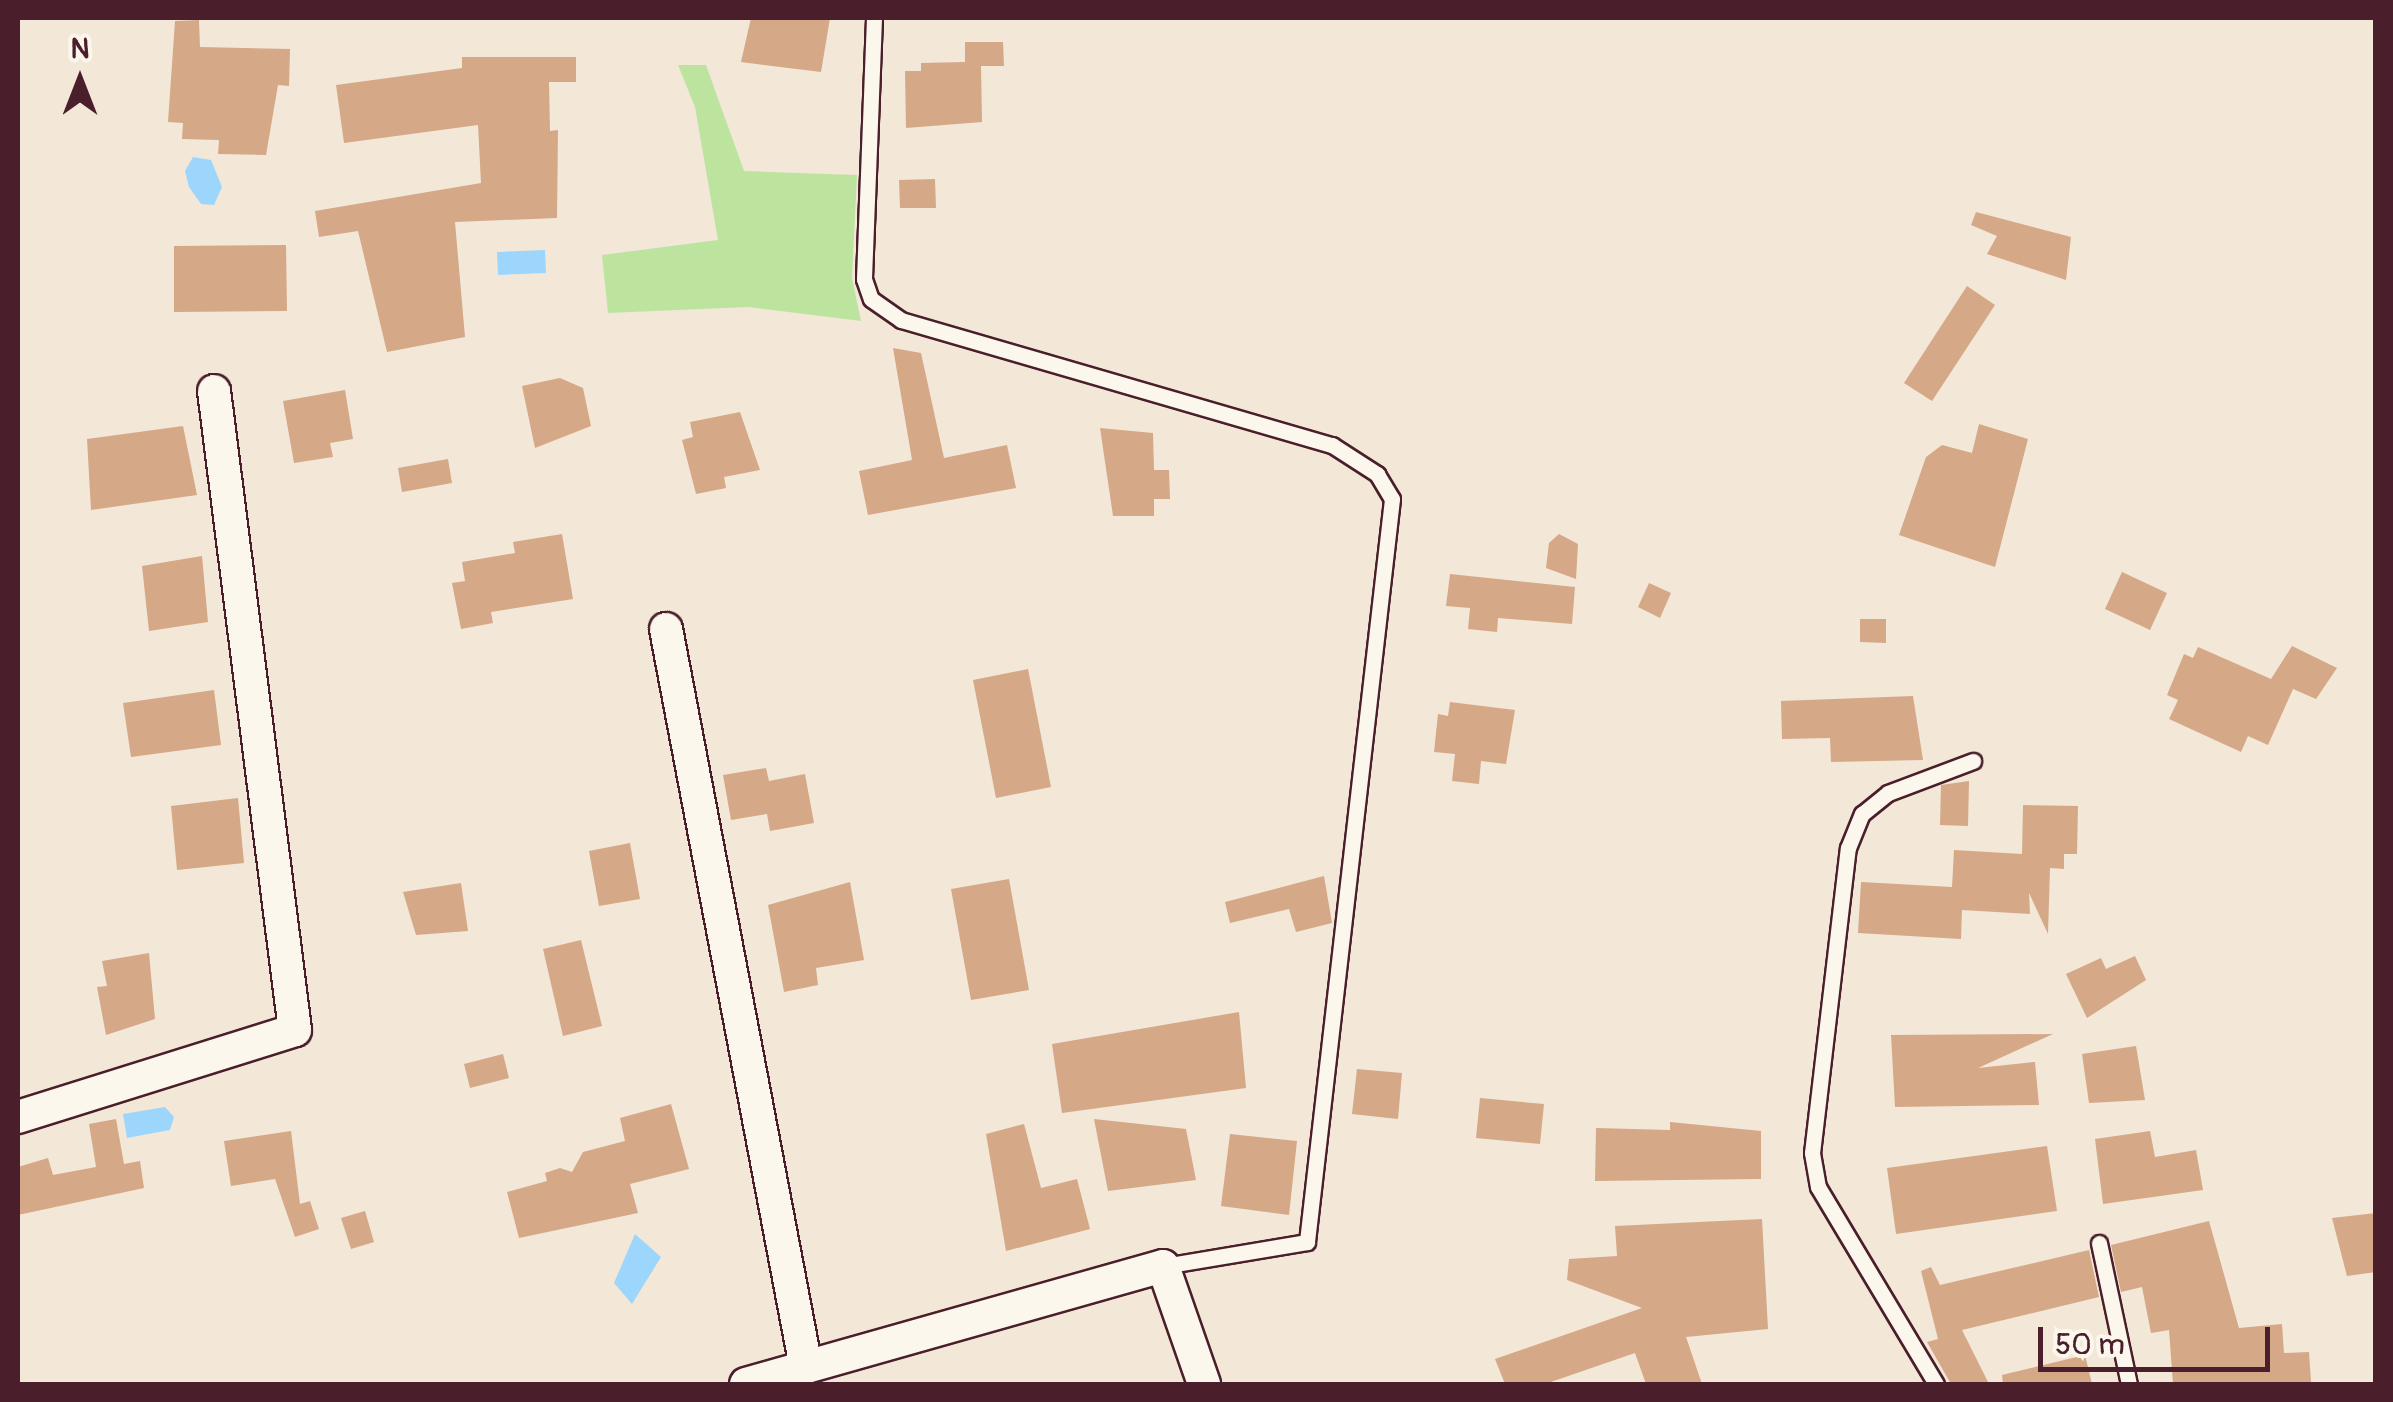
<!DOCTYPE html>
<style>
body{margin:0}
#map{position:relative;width:2393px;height:1402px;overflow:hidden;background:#f3e7d8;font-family:Pangolin,sans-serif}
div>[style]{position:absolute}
.green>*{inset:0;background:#bce49f}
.water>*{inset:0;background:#9cd6fc}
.building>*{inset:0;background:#d5a887}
.roads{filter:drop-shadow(2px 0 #4a1f2b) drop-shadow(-2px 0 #4a1f2b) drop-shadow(0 2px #4a1f2b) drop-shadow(0 -2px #4a1f2b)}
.lane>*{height:15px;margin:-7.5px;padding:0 7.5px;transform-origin:7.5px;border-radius:7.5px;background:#fbf7ec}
.street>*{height:32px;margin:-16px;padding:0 16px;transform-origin:16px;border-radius:16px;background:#fbf7ec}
span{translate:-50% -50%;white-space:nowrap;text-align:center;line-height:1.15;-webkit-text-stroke:9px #fbf7ec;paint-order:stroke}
.frame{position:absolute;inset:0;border:20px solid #4a1f2b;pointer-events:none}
.north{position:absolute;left:30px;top:30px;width:100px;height:100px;-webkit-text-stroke:8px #fbf7ec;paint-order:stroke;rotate:0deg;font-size:28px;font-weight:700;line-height:40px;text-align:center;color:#4a1f2b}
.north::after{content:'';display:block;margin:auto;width:35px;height:45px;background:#4a1f2b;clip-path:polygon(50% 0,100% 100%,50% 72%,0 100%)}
.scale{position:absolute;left:2038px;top:1327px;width:232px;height:45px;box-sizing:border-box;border:5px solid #4a1f2b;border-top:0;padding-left:12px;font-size:30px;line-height:35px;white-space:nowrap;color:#4a1f2b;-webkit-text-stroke:8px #fbf7ec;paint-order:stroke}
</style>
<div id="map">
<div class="green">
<div style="clip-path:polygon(678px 65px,706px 65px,744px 171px,857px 175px,852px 278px,861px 321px,749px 307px,608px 313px,602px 255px,718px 240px,695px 107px)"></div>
</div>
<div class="water">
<div style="clip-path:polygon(193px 157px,211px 160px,222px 187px,214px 205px,201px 204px,189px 187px,185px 171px)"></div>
<div style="clip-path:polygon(545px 250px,546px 273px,498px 275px,497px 252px)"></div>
<div style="clip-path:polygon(165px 1107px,174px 1117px,170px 1130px,127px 1138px,123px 1114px)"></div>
<div style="clip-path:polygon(635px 1234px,661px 1257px,632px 1304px,614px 1283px)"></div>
</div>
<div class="building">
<div style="clip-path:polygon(751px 18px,830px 18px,821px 72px,741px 62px)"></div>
<div style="clip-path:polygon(199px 20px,200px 47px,290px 49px,289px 86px,278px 85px,266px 155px,218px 154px,219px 140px,182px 139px,183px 123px,168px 122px,175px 21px)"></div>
<div style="clip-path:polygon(965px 42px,1003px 42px,1004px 66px,981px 66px,982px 122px,906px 128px,905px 71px,921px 71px,921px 63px,965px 62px)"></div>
<div style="clip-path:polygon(462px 57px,576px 57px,576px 82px,549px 82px,550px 131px,558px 130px,557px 218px,455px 222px,465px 337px,387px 352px,358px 231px,319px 237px,315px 211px,481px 183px,478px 125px,344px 143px,336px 85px,462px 68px)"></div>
<div style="clip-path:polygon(935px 179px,936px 208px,900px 208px,899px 180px)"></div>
<div style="clip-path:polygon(1976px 212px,2071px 237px,2066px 280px,1987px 254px,1997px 236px,1971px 225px)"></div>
<div style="clip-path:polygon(286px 245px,287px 311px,174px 312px,174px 246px)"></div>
<div style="clip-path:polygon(1967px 286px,1995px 305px,1932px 401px,1904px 383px)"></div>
<div style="clip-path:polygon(893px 348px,921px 353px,944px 458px,1007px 445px,1016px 488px,868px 515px,859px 471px,912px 460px)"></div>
<div style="clip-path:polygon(560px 378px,583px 388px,591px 426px,535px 448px,522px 386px)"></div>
<div style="clip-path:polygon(345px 390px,353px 439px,330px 443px,333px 457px,294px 463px,283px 401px)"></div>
<div style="clip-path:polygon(740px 412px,760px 470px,724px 477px,726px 488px,696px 494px,682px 440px,693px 437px,690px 422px)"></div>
<div style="clip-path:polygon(1979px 424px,2028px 439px,1995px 567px,1899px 535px,1926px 457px,1942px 445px,1972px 453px)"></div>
<div style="clip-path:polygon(183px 426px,197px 495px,91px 510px,87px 439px)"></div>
<div style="clip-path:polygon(1100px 428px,1153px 433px,1154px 470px,1169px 470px,1170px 499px,1154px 499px,1154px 516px,1113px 516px)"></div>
<div style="clip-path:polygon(448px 459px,452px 483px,402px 492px,398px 468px)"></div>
<div style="clip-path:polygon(562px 534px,573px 599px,491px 612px,493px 623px,461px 629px,452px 583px,465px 581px,462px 562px,515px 553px,513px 542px)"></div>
<div style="clip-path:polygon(1559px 534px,1578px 544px,1576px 579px,1546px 568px,1549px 543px)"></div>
<div style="clip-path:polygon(202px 556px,208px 622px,149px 631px,142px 566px)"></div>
<div style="clip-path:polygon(2122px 572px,2167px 593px,2150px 630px,2105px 609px)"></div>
<div style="clip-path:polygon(1450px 574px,1575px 587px,1572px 624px,1498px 618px,1497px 632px,1468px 629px,1470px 608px,1446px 606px)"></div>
<div style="clip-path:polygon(1649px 583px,1671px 593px,1660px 618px,1638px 607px)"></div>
<div style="clip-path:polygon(1860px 619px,1886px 619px,1886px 643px,1860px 642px)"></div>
<div style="clip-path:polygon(2292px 646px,2337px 668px,2316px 699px,2293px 689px,2268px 745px,2248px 736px,2241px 752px,2169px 719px,2178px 700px,2167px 695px,2184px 654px,2193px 658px,2198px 647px,2271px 679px)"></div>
<div style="clip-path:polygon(1028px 669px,1051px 787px,996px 798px,973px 680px)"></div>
<div style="clip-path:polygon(214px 690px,221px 745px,131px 757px,123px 703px)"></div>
<div style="clip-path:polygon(1913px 696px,1923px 760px,1831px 762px,1830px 738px,1782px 739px,1781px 701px)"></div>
<div style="clip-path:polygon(1450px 702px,1515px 710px,1506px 764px,1481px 761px,1479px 784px,1452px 781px,1455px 754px,1434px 752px,1438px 714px,1448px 716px)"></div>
<div style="clip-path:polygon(766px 768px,769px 781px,805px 774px,814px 823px,770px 831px,767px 814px,731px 820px,723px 775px)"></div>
<div style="clip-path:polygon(1969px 781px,1968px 826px,1940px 825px,1941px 785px)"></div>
<div style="clip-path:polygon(238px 798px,244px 863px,177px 870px,171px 806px)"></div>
<div style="clip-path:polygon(2023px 805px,2078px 806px,2077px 854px,2064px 854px,2064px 869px,2050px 868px,2048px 934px,2029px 893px,2030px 914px,1962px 910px,1961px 939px,1858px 933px,1861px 882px,1952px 887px,1954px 850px,2022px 854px)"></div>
<div style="clip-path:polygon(630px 843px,640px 899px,599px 906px,589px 851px)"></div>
<div style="clip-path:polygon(1324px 876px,1332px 923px,1296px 932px,1289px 909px,1230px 923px,1225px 902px)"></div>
<div style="clip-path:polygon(1009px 879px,1029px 990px,971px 1000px,951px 889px)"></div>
<div style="clip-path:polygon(850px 882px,864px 960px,816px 968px,818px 985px,784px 992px,768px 905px)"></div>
<div style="clip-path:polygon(461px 883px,468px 931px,416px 935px,403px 892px)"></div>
<div style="clip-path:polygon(581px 940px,602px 1026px,563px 1036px,543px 949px)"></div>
<div style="clip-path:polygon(149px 953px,155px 1019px,106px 1035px,97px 987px,107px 986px,102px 961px)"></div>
<div style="clip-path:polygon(2135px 956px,2146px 980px,2087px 1018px,2066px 974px,2101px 958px,2106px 969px)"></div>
<div style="clip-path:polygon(1239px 1012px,1246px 1088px,1062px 1113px,1052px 1044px)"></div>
<div style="clip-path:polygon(2053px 1034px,1978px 1068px,2035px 1062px,2039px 1105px,1895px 1107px,1891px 1035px)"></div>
<div style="clip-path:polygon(2136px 1046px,2145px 1100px,2089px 1103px,2082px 1054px)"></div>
<div style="clip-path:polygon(503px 1054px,509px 1078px,470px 1088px,464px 1064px)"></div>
<div style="clip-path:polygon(1357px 1069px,1402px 1073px,1398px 1119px,1352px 1114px)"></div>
<div style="clip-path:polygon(1480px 1098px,1544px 1104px,1540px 1144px,1476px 1138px)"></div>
<div style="clip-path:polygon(671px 1104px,689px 1169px,630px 1184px,638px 1213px,519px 1238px,507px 1192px,547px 1181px,545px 1173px,560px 1168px,572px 1172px,583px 1152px,625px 1141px,620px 1118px)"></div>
<div style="clip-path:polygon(116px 1119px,124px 1164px,140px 1161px,144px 1188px,18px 1215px,18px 1167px,48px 1158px,53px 1175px,96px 1167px,89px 1124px)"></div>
<div style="clip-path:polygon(1094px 1119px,1186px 1129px,1196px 1180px,1108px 1191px)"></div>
<div style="clip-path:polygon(1670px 1122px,1761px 1131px,1761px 1179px,1595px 1181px,1596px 1128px,1670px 1130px)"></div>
<div style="clip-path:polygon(1024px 1124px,1041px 1188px,1077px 1179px,1090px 1229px,1006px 1251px,986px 1134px)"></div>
<div style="clip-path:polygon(291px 1131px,300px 1204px,310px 1201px,319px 1229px,295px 1237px,275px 1179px,231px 1186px,224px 1141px)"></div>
<div style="clip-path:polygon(2150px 1131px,2155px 1157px,2196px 1150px,2203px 1190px,2103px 1204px,2095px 1139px)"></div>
<div style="clip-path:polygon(1230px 1134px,1297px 1141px,1289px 1215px,1221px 1206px)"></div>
<div style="clip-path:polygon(2047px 1146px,2057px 1211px,1896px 1234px,1887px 1168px)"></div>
<div style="clip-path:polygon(365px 1211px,374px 1242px,351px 1249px,341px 1218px)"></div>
<div style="clip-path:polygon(2376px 1213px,2376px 1272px,2347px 1276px,2332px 1218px)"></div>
<div style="clip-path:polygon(1762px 1219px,1768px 1329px,1686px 1337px,1702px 1384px,1646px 1384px,1635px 1353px,1545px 1384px,1505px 1384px,1495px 1359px,1642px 1308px,1567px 1280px,1569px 1259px,1617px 1256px,1615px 1226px)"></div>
<div style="clip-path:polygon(2209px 1221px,2239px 1328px,2282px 1324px,2284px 1353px,2309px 1352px,2311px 1382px,2173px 1384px,2169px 1330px,2151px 1333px,2142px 1287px,2121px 1292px,2111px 1245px)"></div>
<div style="clip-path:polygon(2089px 1250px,2099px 1297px,1962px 1330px,1989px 1384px,1951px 1384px,1927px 1342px,1938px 1339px,1921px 1271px,1931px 1267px,1940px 1285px)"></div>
<div style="clip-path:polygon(2085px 1355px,2092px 1384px,2003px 1384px,2002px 1375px)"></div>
</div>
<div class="roads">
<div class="lane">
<div style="left:874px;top:18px;width:261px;rotate:92.2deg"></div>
<div style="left:864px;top:279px;width:21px;rotate:71deg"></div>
<div style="left:871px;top:299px;width:37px;rotate:35deg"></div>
<div style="left:901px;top:320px;width:449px;rotate:16.2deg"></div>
<div style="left:1332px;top:445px;width:54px;rotate:32.8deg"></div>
<div style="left:1377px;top:474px;width:29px;rotate:59deg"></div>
<div style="left:1392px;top:499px;width:748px;rotate:96.53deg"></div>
<div style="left:1307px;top:1242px;width:146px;rotate:170.5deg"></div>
<div style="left:2099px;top:1243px;width:144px;rotate:78deg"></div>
<div style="left:1936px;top:1384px;width:230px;rotate:-120.9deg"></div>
<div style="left:1818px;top:1187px;width:35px;rotate:-100deg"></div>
<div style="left:1812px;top:1153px;width:307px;rotate:-83.3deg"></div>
<div style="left:1848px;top:848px;width:37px;rotate:-68deg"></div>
<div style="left:1862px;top:814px;width:33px;rotate:-39deg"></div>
<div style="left:1888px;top:793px;width:91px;rotate:-20.6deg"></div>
</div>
<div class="street">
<div style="left:666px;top:629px;width:751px;rotate:79.26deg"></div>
<div style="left:18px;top:1117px;width:290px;rotate:-17.4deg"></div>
<div style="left:295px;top:1030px;width:644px;rotate:-97.22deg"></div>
<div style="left:746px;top:1384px;width:433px;rotate:-15.8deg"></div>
<div style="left:1163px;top:1266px;width:125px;rotate:70.8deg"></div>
</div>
</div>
<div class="frame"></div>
<div class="north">N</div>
<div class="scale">50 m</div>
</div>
